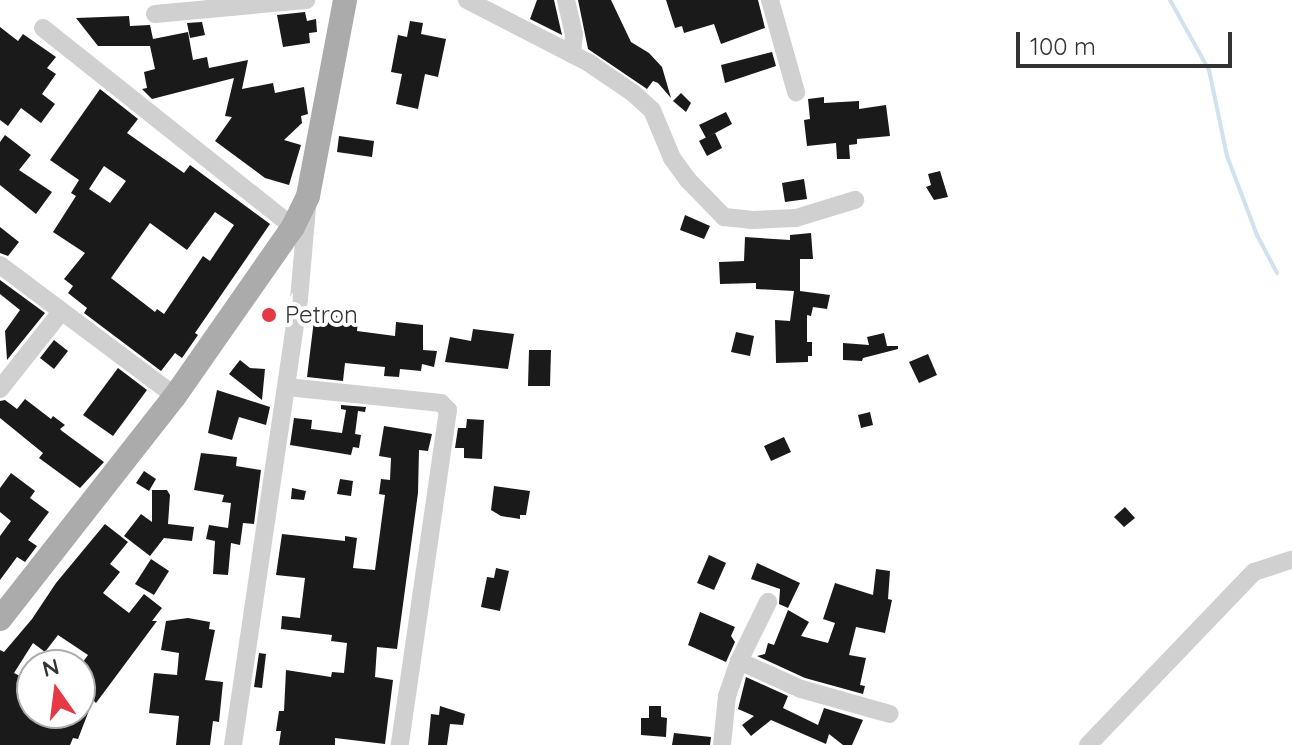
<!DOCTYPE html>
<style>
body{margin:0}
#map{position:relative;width:1292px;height:745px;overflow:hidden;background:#fff;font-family:Quicksand,sans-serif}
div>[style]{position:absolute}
.stream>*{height:4px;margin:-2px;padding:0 2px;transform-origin:2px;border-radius:2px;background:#cfe2ee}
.building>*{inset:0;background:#1a1a1a}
.minor>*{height:18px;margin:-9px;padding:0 9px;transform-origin:9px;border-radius:9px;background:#d0d0d0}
.major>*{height:24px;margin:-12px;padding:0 12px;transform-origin:12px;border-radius:12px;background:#ababab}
.dots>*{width:22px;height:22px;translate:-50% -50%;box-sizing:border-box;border:4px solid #fff;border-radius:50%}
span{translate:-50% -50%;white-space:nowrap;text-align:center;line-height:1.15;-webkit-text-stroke:8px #fff;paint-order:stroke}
.poi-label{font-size:24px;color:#333}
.left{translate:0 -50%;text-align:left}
.north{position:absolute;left:16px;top:649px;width:80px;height:80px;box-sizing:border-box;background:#fff;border:2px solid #adadad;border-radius:50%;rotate:346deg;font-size:22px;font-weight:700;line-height:32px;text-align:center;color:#333}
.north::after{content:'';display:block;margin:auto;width:28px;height:36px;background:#e63946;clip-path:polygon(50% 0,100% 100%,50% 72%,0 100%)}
.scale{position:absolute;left:1016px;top:32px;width:216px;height:36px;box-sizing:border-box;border:4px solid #333;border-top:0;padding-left:10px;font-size:24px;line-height:28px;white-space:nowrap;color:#333;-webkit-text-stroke:6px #fff;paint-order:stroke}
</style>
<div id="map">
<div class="stream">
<div style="left:1170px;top:0;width:80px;rotate:60.9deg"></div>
<div style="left:1209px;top:70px;width:88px;rotate:78.2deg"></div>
<div style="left:1227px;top:156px;width:85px;rotate:69.2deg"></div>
<div style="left:1257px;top:235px;width:43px;rotate:62.2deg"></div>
</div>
<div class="building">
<div style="clip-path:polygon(537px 0,554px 0,562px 35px,530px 19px)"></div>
<div style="clip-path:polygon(578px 0,611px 0,631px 42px,649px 53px,662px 67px,671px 98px,658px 83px,653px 81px,647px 89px,588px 49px)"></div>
<div style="clip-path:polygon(666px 0,758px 0,765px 28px,721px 44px,714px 24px,684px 33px,682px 26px,675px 28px)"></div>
<div style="clip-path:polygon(305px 12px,307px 21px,316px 19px,317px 32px,309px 33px,310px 43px,283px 47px,277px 15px)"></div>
<div style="clip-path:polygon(129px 16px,130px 26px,150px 25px,153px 39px,188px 32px,193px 60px,207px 57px,209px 68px,248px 60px,242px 89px,273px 83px,275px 93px,304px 87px,308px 114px,301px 116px,302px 123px,284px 140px,301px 145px,289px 185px,265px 178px,215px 141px,232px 117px,225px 116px,234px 78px,152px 99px,142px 89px,147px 88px,144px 72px,155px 69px,150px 46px,98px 46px,76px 18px)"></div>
<div style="clip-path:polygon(410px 21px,423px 23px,421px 34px,446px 39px,438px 77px,425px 74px,418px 109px,396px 104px,402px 74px,391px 72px,398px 35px,407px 37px)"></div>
<div style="clip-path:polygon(202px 22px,205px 35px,190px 38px,187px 23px)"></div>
<div style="clip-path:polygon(0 27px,18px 41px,23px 34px,56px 57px,47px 68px,56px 74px,42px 94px,55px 104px,41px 123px,21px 108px,8px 126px,0 120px)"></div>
<div style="clip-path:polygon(772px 52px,776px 66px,725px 83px,721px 65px)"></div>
<div style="clip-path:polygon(evenodd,100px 89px,138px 119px,127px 133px,184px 173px,190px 165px,270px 224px,195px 333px,198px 335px,182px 358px,175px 353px,161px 371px,84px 313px,87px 308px,68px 293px,73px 286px,64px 279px,85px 253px,53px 232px,76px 196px,71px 193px,79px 180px,50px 160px,100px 89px,104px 166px,126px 181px,110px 203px,89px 189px,104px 166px,100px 89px,215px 212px,234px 225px,210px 261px,203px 256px,164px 314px,157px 309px,155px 312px,111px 278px,150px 223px,187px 250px,215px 212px)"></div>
<div style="clip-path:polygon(681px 93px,691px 103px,686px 112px,673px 101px)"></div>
<div style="clip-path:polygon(824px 97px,824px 103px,859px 101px,859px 109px,886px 105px,890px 136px,857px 139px,857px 144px,849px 145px,850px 159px,837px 159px,836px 143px,807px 146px,804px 120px,810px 119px,808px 99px)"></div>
<div style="clip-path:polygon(726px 112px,732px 124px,706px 138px,699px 125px)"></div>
<div style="clip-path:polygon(715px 133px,722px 148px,707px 156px,699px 141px)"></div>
<div style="clip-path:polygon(5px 135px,31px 155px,19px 170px,52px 192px,36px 214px,0 185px,0 142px)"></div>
<div style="clip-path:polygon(339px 136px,374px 141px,372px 157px,337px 152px)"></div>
<div style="clip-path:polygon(940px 171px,948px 197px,934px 200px,926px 187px,931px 185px,928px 174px)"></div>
<div style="clip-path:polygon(804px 179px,807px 199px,785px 202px,782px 183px)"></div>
<div style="clip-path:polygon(685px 215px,710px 226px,704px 239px,680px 230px)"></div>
<div style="clip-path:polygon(0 227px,19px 242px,8px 256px,0 253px)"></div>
<div style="clip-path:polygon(811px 233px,813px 259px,800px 259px,800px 291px,830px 295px,827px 309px,813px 307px,811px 316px,807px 315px,807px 342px,812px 342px,812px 356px,808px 356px,808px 362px,776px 363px,775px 320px,790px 321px,794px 291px,756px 289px,756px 283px,720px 284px,719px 262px,744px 261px,745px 237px,790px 240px,790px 235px)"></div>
<div style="clip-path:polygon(0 280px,45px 313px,7px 360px,5px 331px,20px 310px,0 294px)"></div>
<div style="clip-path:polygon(315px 312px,358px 318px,357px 331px,395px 336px,396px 322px,423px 325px,423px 350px,437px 351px,434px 367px,422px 364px,421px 371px,400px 369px,399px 377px,384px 376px,385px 367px,345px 363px,343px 381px,307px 377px)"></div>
<div style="clip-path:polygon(473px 329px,514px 334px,508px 369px,445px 362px,450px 337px,471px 341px)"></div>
<div style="clip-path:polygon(736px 332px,754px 336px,750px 356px,731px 352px)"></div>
<div style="clip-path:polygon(884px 333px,887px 346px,898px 346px,898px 349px,863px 358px,862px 361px,843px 360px,843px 343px,869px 345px,867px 337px)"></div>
<div style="clip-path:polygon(54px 340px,68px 351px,54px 369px,40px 358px)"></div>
<div style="clip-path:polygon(529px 350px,551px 350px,550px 386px,528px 386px)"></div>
<div style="clip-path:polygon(928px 354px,937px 375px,919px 383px,909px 362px)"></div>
<div style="clip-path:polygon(240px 360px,250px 368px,265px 369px,262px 400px,229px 374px)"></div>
<div style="clip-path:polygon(118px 368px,147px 390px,113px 436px,83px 415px)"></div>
<div style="clip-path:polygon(217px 390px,270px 407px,266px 425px,239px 417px,232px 440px,208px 433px)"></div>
<div style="clip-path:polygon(25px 399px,51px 419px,53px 416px,65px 425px,60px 429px,62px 431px,104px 462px,80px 488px,39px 458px,43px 453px,0 418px,0 401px,5px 400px,17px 409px)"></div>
<div style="clip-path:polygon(341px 405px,366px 407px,365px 412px,358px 411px,355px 434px,361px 435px,359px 448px,353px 447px,351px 455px,290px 445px,294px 418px,312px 420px,311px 429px,342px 433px,346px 410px,341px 409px)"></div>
<div style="clip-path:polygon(870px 412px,873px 425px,861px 428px,858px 415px)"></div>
<div style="clip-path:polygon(467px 419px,484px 420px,482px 459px,464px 458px,464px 448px,455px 448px,458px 428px,466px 428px)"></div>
<div style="clip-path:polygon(384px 426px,432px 434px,428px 451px,419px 450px,418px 493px,397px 649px,377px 647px,375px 677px,393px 680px,385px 744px,335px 738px,335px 745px,279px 745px,281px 731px,276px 731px,279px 711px,284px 711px,286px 670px,331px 677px,332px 672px,344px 673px,347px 643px,331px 641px,332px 635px,281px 629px,282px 616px,300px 618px,305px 578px,276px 575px,282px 534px,345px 541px,345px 536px,357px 538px,353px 568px,375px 570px,385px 495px,379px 494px,381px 479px,390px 480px,391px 458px,379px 456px)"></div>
<div style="clip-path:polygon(784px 437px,791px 452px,771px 461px,764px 446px)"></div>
<div style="clip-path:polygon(201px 453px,237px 457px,236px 466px,261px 470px,254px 524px,243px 523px,240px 545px,231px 543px,228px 575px,213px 574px,215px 541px,206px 539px,209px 525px,228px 528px,231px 503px,222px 502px,224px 495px,194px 490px)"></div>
<div style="clip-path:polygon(144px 471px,156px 479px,149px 491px,136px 483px)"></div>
<div style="clip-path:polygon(11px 473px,35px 491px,30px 498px,49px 512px,28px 540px,37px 546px,25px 562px,17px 557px,0 580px,0 536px,11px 521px,0 512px,0 488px)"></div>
<div style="clip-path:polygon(340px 479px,353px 481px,351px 496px,337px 494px)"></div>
<div style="clip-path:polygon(494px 486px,530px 491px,526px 515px,520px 515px,520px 519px,501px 516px,491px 510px)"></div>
<div style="clip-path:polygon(292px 488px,306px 491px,304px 500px,291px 499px)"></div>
<div style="clip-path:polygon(152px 490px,167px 490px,170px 495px,168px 524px,194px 527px,192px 541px,164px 538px,150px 556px,124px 536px,141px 514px,152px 522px)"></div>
<div style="clip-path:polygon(1125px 507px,1135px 518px,1124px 527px,1114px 517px)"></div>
<div style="clip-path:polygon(evenodd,105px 524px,128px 542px,110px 564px,120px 572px,103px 593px,129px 613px,144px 594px,162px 608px,152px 621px,157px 621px,96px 703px,93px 700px,78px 739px,73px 738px,70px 745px,0 745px,0 650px,4px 652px,32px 619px,56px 583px,105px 524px,58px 635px,88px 655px,80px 666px,80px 676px,87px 681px,80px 692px,80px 713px,57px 713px,54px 722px,25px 711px,32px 698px,32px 682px,14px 673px,33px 643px,45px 652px,58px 635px)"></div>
<div style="clip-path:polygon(709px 555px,726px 563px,714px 590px,697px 583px)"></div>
<div style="clip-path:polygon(151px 559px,169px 571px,154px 595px,135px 584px)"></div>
<div style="clip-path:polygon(757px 563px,800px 583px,788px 608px,779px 604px,780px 589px,751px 579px)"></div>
<div style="clip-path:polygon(496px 568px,509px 571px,500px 611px,481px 607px,487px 577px,494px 578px)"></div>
<div style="clip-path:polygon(876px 569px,890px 571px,888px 599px,892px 600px,885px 633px,856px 627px,849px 655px,866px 658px,860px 685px,865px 686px,863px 694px,805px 678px,757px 656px,765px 654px,768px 643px,774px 645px,788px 610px,809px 622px,801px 636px,828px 643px,835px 623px,823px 619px,835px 583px,873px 595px)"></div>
<div style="clip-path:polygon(700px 612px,735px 627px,731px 636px,735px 642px,726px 662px,688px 645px)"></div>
<div style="clip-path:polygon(188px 618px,210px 622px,209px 629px,215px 630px,205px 680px,223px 682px,219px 722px,213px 721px,210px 745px,176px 745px,179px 716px,149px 713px,154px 673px,177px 675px,179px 653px,161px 650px,166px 621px)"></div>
<div style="clip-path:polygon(259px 653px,266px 654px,262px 688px,254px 687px)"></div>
<div style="clip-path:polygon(746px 677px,788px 696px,783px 708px,818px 725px,824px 708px,863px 720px,852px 745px,843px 745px,829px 734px,826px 744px,771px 720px,751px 736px,742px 725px,754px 716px,738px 709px)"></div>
<div style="clip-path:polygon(440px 706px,465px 714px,463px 725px,450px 724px,447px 745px,428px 745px,431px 714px,439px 715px)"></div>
<div style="clip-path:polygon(649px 706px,661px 706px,661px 717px,667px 718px,666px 737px,641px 735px,641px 718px,649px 718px)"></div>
<div style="clip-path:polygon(674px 733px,711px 737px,710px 745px,672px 745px)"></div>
</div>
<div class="minor">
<div style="left:467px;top:0;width:137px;rotate:27.3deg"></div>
<div style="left:589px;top:63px;width:53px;rotate:34.3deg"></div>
<div style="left:633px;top:93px;width:25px;rotate:42deg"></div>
<div style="left:652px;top:110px;width:52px;rotate:67.4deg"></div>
<div style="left:672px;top:158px;width:27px;rotate:54deg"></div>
<div style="left:688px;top:180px;width:52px;rotate:45.8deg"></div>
<div style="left:724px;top:217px;width:27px;rotate:6deg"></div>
<div style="left:751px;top:220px;width:45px;rotate:-2.5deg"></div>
<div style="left:796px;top:218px;width:62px;rotate:-17deg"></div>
<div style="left:566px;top:0;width:35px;rotate:77deg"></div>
<div style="left:574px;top:34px;width:20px;rotate:96deg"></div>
<div style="left:770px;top:0;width:96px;rotate:74.2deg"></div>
<div style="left:155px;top:14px;width:152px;rotate:-5.3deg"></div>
<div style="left:43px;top:28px;width:320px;rotate:38.5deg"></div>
<div style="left:0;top:265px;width:219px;rotate:36.8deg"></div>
<div style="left:287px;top:387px;width:155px;rotate:5.9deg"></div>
<div style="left:441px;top:403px;width:10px;rotate:45deg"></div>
<div style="left:448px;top:410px;width:338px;rotate:98.2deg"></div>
<div style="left:0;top:389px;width:98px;rotate:-51.6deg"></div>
<div style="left:739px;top:661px;width:68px;rotate:24.3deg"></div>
<div style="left:801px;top:689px;width:92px;rotate:15.7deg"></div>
<div style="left:233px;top:745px;width:451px;rotate:-81.6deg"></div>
<div style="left:299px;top:299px;width:92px;rotate:-85deg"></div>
<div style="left:722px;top:745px;width:49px;rotate:-84.2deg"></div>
<div style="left:727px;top:696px;width:37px;rotate:-71deg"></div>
<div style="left:739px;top:661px;width:66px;rotate:-63.8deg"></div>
<div style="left:1088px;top:745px;width:240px;rotate:-46.2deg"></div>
<div style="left:1254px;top:572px;width:40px;rotate:-18deg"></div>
</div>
<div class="major">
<div style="left:0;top:619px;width:283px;rotate:-51.9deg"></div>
<div style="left:175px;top:396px;width:206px;rotate:-55.1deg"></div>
<div style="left:293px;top:227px;width:34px;rotate:-64deg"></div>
<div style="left:308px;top:196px;width:199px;rotate:-79.3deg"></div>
</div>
<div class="dots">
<div style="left:269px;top:315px;background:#e63946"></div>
</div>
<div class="poi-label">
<span class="left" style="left:285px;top:315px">Petron</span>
</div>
<div class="north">N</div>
<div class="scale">100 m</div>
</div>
